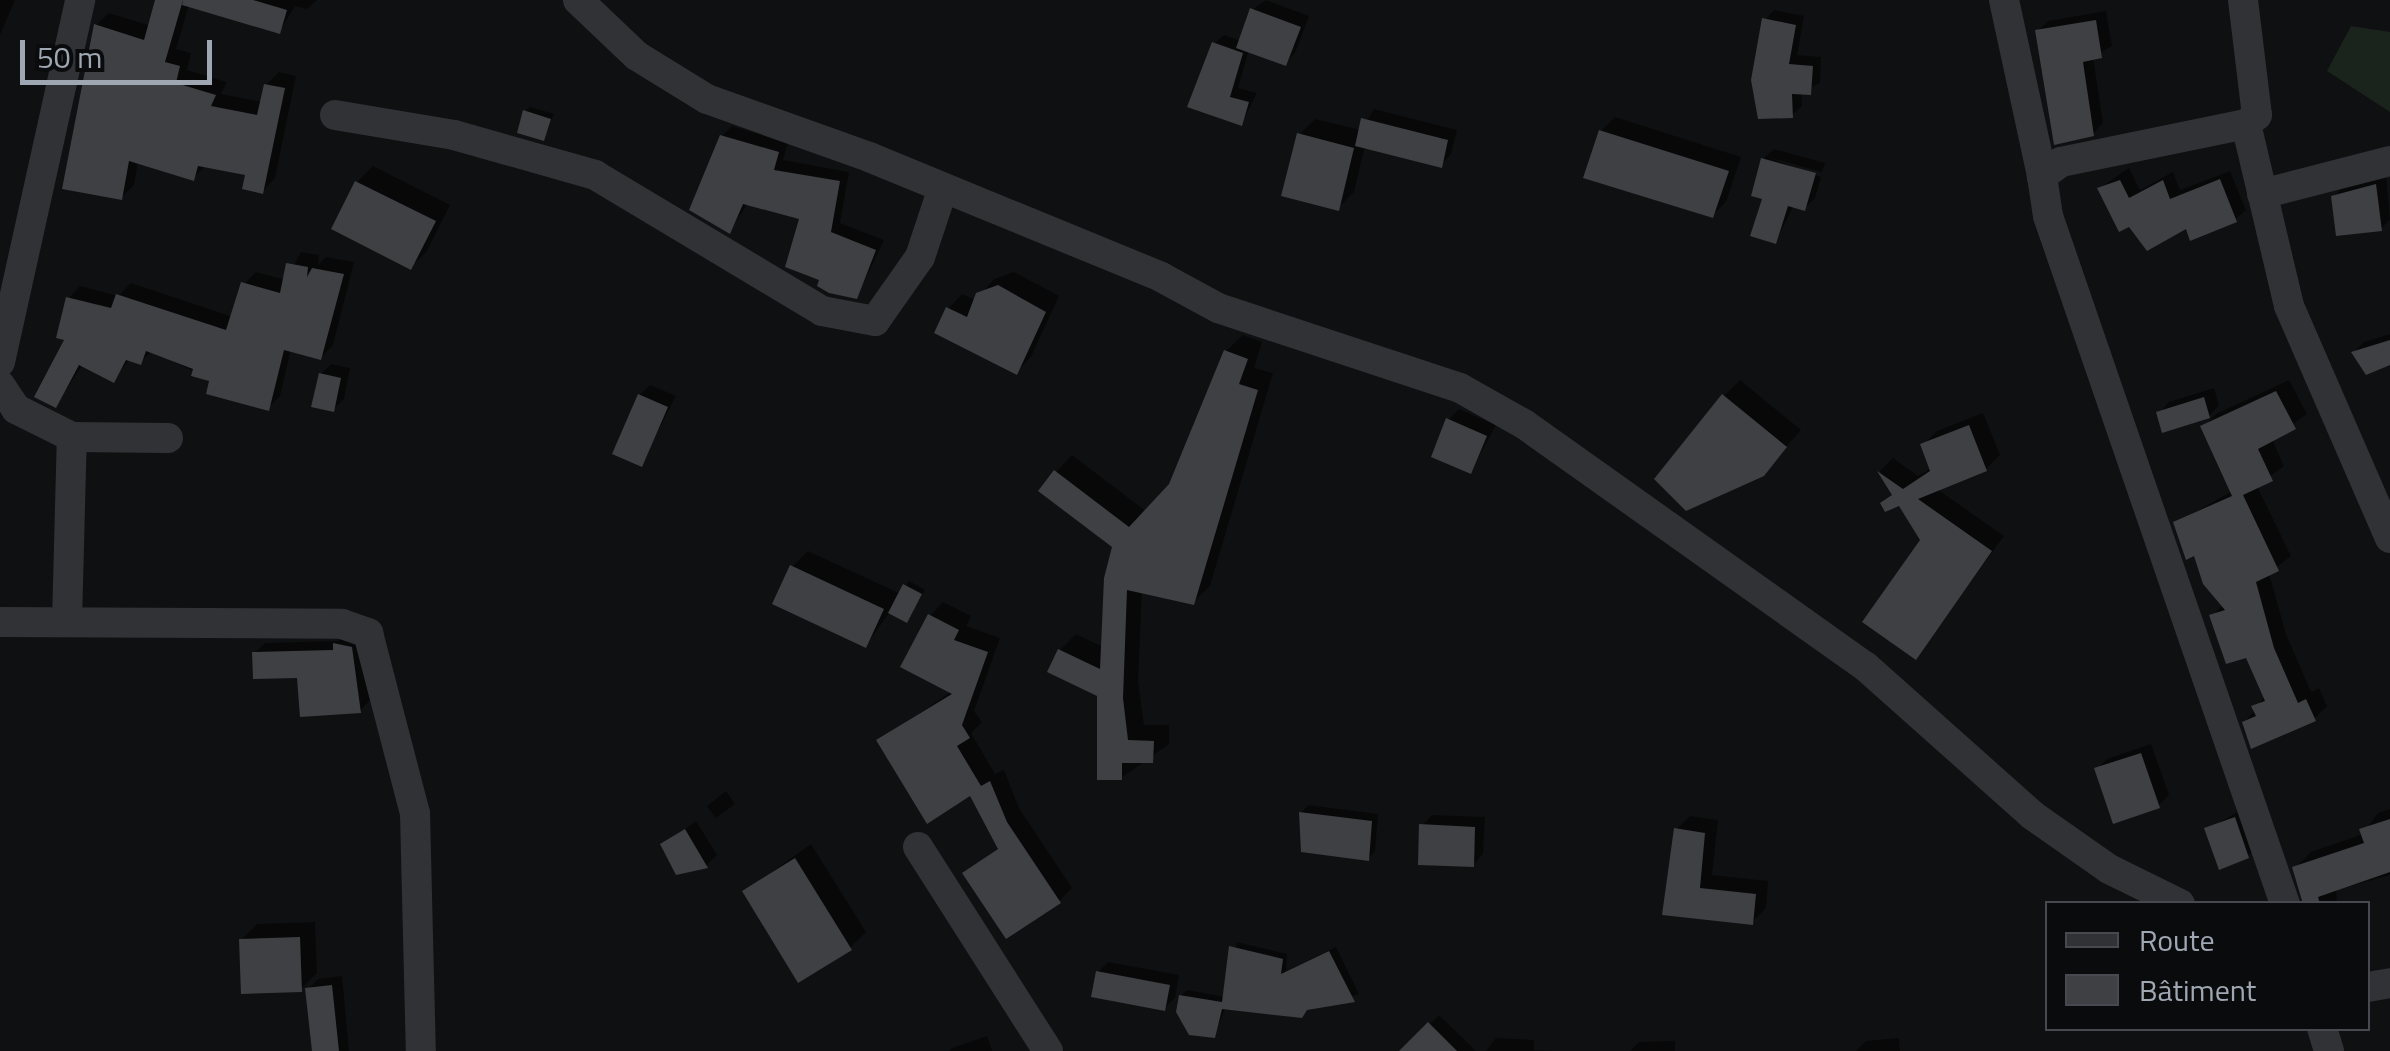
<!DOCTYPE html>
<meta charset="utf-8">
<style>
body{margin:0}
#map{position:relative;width:2390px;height:1051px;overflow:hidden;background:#0f1011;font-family:"Titillium Web",sans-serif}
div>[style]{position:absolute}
.green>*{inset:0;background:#1b241c}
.shadow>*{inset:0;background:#0007}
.building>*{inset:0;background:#3e4044}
.minor>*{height:30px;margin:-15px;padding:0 15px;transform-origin:15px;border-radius:15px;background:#303236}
span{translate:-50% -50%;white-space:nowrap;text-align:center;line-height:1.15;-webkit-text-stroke:8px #0a0b0c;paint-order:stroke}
.legend{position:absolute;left:2045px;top:901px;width:325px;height:130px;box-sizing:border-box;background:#0a0b0c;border:2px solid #46494f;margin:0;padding:12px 18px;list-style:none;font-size:30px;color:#9fa7b3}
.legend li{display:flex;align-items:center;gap:20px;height:50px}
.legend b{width:50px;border:2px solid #46494f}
.scale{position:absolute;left:20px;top:40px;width:192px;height:45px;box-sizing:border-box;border:5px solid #9fa7b3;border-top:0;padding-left:12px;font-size:30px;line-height:35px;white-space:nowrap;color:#9fa7b3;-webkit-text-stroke:8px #0a0b0c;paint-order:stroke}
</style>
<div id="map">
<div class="green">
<div style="clip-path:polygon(2351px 26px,2390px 32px,2390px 112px,2327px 71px)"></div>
</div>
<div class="shadow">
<div style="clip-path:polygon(0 0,15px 0,0 35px)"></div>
<div style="clip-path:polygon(158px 0,317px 0,307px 9px,295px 6px,279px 32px,189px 5px,176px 49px,191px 53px,187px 70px,227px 82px,221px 94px,263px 102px,266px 85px,279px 72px,296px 76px,275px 178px,263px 191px,248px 173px,206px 165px,193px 178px,138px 161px,134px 185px,121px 198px,96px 25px,109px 13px,151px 26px)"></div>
<div style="clip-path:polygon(1266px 0,1309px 16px,1295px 53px,1285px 63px,1249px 50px,1238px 88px,1257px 93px,1242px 123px,1190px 106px,1214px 44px,1224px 35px,1241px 41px,1253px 9px)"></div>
<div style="clip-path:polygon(1774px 10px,1804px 16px,1797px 55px,1821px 57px,1820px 83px,1801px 92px,1802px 106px,1792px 115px,1765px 20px)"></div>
<div style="clip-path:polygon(2106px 11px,2112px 46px,2093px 57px,2103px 123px,2093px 134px,2038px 31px,2048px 21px)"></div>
<div style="clip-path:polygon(530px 107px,554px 114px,544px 138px,525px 111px)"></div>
<div style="clip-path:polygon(1374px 109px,1457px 130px,1451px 154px,1441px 165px,1365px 146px,1354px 192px,1338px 208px,1299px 135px,1315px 119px,1361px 130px)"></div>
<div style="clip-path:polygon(1615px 117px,1741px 157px,1726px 202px,1712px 216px,1601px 131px)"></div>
<div style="clip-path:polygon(732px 126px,788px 143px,783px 160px,849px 172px,840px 223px,884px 240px,857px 296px,822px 279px,802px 217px,748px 203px,730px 231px,722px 136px)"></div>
<div style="clip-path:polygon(1774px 149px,1825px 163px,1822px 172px,1767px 157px,1821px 177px,1815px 198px,1805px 208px,1794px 205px,1776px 241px,1763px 159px)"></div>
<div style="clip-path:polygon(373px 166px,450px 205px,427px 251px,411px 267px,357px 182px)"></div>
<div style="clip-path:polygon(2129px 168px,2140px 190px,2173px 172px,2180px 190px,2230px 171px,2246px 210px,2235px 220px,2187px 226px,2100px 188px)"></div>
<div style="clip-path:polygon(2386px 175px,2390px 219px,2381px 229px,2333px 197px,2344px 186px)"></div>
<div style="clip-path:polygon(301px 252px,319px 255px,318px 265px,326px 257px,354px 262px,333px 345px,321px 357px,291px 349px,280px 396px,268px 408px,152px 351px,140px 362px,130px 359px,113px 380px,83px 364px,56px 405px,68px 299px,80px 286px,118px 296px,131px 283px,233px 317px,244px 284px,256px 272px,286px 280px)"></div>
<div style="clip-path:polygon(1014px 272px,1059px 296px,1031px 357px,1016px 372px,948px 309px,962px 294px,976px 300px,994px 279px)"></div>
<div style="clip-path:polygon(2390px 334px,2390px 363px,2354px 352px,2364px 342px)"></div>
<div style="clip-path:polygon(1243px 335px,1262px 342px,1254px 368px,1273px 373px,1210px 586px,1193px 602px,1142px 591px,1138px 681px,1144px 725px,1169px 725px,1169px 744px,1121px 778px,1099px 695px,1060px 650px,1076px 634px,1103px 647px,1115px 546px,1056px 472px,1072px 455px,1147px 512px,1171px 486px,1226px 351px)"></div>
<div style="clip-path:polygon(331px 364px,350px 368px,344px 399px,333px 409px,321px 374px)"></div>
<div style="clip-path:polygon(1740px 380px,1801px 430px,1762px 474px,1724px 396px)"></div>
<div style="clip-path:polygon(2289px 380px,2307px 414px,2272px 439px,2284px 466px,2257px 486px,2291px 556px,2269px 573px,2286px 634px,2311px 692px,2319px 688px,2327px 706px,2314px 719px,2245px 722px,2265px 696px,2247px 654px,2212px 616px,2224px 604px,2176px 523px,2232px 491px,2203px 427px,2216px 414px)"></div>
<div style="clip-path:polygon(650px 385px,676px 396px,641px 464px,640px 395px)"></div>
<div style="clip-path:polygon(2214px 388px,2219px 405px,2209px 416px,2159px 413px,2169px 402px)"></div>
<div style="clip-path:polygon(1459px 409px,1496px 425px,1471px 471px,1448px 420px)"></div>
<div style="clip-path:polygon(1983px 413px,2000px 455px,1986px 469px,1937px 489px,2004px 536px,1916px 657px,1923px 540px,1880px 471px,1893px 458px,1918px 476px,1932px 468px,1923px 445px,1937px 431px)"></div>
<div style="clip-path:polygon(808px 551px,901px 594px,909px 581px,925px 590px,906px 620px,890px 612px,866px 645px,792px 567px)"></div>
<div style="clip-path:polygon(943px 602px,971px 616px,966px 626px,1000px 638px,974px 711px,982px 722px,971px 733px,995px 774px,1004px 770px,1019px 808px,1072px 888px,1059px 901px,966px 873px,999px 847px,971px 793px,879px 741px,952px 691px,930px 616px)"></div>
<div style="clip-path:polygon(345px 634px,362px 638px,370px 700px,360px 711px,255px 653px,265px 643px,338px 641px)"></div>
<div style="clip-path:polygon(2151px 744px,2169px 795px,2159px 805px,2097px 769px,2107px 759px)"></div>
<div style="clip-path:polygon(726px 791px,735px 804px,716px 818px,707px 806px)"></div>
<div style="clip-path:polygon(1308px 805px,1378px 814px,1375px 851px,1368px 859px,1301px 813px)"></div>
<div style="clip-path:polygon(2245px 808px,2258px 846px,2248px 856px,2207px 829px)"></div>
<div style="clip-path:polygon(2390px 809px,2390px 875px,2336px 890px,2337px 904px,2305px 904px,2295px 868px,2311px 852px,2363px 834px,2378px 813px)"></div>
<div style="clip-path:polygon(1432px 815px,1485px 817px,1483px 854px,1473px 865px,1422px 826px)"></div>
<div style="clip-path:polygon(1690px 816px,1718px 820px,1712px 875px,1768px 881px,1766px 908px,1752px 922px,1665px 913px,1676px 830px)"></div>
<div style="clip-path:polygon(696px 821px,717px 855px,707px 865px,678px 873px,663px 845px)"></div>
<div style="clip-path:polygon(811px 844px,866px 932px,850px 948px,745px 891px)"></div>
<div style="clip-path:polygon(315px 922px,317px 973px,301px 989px,241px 940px,257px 924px)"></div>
<div style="clip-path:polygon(1237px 942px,1287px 954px,1286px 971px,1336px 947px,1359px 994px,1309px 1007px,1226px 1007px,1214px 1035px,1181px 996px,1187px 990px,1225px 997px)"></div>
<div style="clip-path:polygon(1108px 962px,1179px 975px,1175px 998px,1164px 1008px,1098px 972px)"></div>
<div style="clip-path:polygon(342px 976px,349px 1051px,314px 1051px,308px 989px,318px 979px)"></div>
<div style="clip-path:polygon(1439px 1015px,1476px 1051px,1414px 1051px,1408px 1046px)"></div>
<div style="clip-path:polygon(987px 1036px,992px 1051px,949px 1051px,952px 1048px)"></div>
<div style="clip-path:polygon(1496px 1038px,1534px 1040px,1534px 1050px,1554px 1051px,1486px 1051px)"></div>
<div style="clip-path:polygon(1899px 1038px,1900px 1051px,1856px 1051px,1866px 1041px)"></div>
<div style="clip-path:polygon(1675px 1041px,1675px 1051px,1630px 1051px,1639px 1042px)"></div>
</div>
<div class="building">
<div style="clip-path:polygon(155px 0,183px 0,165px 62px,180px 66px,176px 83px,216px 95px,211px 106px,257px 115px,264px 84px,285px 88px,263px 194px,242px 189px,245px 175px,198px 166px,194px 181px,129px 161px,122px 200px,62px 189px,94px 24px,144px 40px)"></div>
<div style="clip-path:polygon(183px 0,253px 0,287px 10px,280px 34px,182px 5px)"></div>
<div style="clip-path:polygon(1250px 8px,1301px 27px,1286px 66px,1236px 48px)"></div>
<div style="clip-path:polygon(1762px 18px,1796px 25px,1789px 64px,1813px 66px,1811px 95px,1792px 94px,1793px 118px,1758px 119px,1751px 80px)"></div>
<div style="clip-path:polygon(2096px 20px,2102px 58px,2083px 62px,2094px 136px,2054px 145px,2035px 30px)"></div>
<div style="clip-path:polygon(1212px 42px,1243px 53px,1230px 97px,1249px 102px,1242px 126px,1187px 107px)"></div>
<div style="clip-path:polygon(523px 110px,551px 119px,544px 141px,517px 133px)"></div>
<div style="clip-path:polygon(1361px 118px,1448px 140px,1442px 168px,1355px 146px)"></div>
<div style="clip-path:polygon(1599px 130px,1729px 171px,1713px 218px,1583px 178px)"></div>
<div style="clip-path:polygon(1297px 133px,1354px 148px,1339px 211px,1281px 196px)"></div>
<div style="clip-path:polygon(720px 135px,779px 152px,774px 170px,840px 181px,831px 232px,876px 250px,857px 299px,829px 293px,817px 286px,819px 280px,785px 267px,799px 219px,743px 204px,730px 234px,689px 210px)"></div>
<div style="clip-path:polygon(1761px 158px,1816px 173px,1805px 211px,1788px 206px,1776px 244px,1750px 236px,1762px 199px,1751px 196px)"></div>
<div style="clip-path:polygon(2220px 179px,2237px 222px,2190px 241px,2186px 229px,2147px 251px,2129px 227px,2119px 232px,2097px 188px,2120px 180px,2129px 198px,2163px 180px,2170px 199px)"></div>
<div style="clip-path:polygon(355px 181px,436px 221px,411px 270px,331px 229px)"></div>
<div style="clip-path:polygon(2376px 184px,2382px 231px,2336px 236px,2331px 196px)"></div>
<div style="clip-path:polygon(286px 263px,308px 267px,307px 277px,312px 268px,344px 274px,321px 360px,284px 350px,269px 411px,206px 394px,209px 381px,191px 376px,193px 369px,146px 351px,141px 365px,126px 360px,114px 383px,79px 365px,56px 408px,34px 397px,64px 340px,56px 338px,66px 297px,111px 308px,116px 294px,226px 330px,241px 282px,280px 293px)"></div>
<div style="clip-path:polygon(998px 285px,1046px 312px,1017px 375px,934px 333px,946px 307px,967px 317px,976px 293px)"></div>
<div style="clip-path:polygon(2390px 340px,2390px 365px,2366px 375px,2351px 352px)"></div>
<div style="clip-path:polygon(1224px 350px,1248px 359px,1239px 384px,1258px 390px,1194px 605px,1127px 590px,1123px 698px,1128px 740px,1154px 741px,1153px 763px,1122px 763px,1122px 780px,1097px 780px,1097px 696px,1047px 672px,1058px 649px,1100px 669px,1104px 578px,1112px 547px,1038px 491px,1054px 470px,1129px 527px,1169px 484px)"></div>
<div style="clip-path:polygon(319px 373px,341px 378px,334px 412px,311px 407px)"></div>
<div style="clip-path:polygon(2276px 391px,2296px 429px,2258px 449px,2273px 481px,2243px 495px,2279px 571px,2256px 582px,2274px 648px,2298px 703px,2306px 699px,2316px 721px,2251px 749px,2242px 722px,2256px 716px,2251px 706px,2265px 701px,2246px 658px,2226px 664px,2209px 615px,2225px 610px,2203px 584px,2194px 556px,2186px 560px,2173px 522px,2232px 496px,2200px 426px)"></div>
<div style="clip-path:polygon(638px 394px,668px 407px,642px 467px,612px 454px)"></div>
<div style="clip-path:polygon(1722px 394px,1787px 447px,1764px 476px,1686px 511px,1654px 479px)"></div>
<div style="clip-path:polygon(2204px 397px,2210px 418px,2162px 433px,2156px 412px)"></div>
<div style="clip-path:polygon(1446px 418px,1487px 436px,1471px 474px,1431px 457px)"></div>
<div style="clip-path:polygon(1969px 425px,1987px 471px,1918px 499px,1992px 551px,1916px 660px,1862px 622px,1920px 540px,1899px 506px,1885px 512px,1880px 503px,1892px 495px,1877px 471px,1903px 489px,1930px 471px,1920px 444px)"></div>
<div style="clip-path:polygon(790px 565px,884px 609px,866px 648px,772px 604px)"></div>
<div style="clip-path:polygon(903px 584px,922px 594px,907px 623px,888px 613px)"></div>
<div style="clip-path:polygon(928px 614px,959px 630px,954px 640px,988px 652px,962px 725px,970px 738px,957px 746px,981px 786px,990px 781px,1007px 822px,1061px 903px,1006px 939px,962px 873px,998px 849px,970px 796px,927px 824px,876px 740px,952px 694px,900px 667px)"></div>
<div style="clip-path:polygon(333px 643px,352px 647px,361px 713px,300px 717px,297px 678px,253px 679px,252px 652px,333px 650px)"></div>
<div style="clip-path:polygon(2141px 753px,2160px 808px,2113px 824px,2094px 768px)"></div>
<div style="clip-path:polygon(1299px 812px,1372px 821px,1369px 861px,1301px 852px)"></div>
<div style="clip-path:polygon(2235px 817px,2249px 858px,2219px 870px,2204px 828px)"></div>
<div style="clip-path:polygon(2390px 819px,2390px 872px,2318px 897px,2320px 904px,2303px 904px,2292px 867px,2364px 843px,2359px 829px)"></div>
<div style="clip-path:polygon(1419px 824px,1475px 827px,1474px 867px,1418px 865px)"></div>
<div style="clip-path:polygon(1674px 828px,1705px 833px,1700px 888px,1756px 894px,1753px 925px,1662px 915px)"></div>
<div style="clip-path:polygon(685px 829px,708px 868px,676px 875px,660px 844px)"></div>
<div style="clip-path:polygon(795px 858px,852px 950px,798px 983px,742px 891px)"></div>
<div style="clip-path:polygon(300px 937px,302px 992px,241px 994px,239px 939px)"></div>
<div style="clip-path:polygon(1229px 946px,1283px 959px,1281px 974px,1329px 951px,1355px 1002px,1307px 1010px,1302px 1018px,1222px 1009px,1215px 1038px,1189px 1035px,1176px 1012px,1179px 995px,1222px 1002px)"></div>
<div style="clip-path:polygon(1096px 971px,1170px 985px,1165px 1011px,1091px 997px)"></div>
<div style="clip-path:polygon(332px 985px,339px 1051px,312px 1051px,305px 988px)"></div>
<div style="clip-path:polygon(1428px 1022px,1457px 1051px,1399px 1051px)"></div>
</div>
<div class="minor">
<div style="left:578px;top:0;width:81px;rotate:43.5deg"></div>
<div style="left:637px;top:56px;width:82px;rotate:31.6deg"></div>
<div style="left:707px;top:99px;width:172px;rotate:19.7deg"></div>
<div style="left:869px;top:157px;width:316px;rotate:22.3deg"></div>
<div style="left:1161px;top:277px;width:65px;rotate:28.5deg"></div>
<div style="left:1218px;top:308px;width:255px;rotate:18.3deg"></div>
<div style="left:1460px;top:388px;width:73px;rotate:29.4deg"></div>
<div style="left:1524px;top:424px;width:418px;rotate:35.4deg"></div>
<div style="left:1865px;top:666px;width:224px;rotate:41.7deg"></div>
<div style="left:2032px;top:815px;width:94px;rotate:35deg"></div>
<div style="left:2109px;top:869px;width:79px;rotate:26.2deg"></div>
<div style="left:2004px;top:0;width:180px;rotate:77.8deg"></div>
<div style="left:2243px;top:0;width:116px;rotate:83.1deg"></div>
<div style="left:2257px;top:115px;width:14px;rotate:141deg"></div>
<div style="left:2246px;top:124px;width:189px;rotate:168.4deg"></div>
<div style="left:2061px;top:162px;width:24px;rotate:144deg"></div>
<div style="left:2042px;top:176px;width:40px;rotate:81.5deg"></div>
<div style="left:2048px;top:216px;width:728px;rotate:70.99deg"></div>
<div style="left:335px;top:115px;width:121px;rotate:9.5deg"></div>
<div style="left:454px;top:135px;width:147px;rotate:15.8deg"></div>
<div style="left:595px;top:175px;width:265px;rotate:30.9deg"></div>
<div style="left:822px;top:311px;width:54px;rotate:10.7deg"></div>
<div style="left:875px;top:321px;width:78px;rotate:-54.9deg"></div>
<div style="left:920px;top:257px;width:73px;rotate:-71.6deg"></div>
<div style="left:2246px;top:124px;width:187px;rotate:76.7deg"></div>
<div style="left:2289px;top:306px;width:253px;rotate:66.5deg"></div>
<div style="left:2262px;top:194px;width:132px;rotate:-14.5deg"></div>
<div style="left:0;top:362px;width:371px;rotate:-77.5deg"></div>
<div style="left:0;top:385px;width:29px;rotate:56deg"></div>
<div style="left:16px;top:409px;width:63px;rotate:26.6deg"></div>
<div style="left:72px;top:437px;width:96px;rotate:0.6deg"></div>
<div style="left:0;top:622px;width:342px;rotate:0.3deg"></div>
<div style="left:342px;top:624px;width:28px;rotate:19deg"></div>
<div style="left:368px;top:633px;width:186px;rotate:75.4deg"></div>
<div style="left:415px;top:813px;width:238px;rotate:88.6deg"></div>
<div style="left:67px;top:622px;width:185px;rotate:-88.5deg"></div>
<div style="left:918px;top:847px;width:242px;rotate:57.5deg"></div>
<div style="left:2368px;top:987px;width:22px;rotate:-10deg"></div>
<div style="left:2322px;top:1028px;width:24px;rotate:73deg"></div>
</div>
<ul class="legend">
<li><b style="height:12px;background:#303236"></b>Route</li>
<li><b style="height:28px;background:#3e4044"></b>Bâtiment</li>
</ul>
<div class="scale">50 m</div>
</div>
